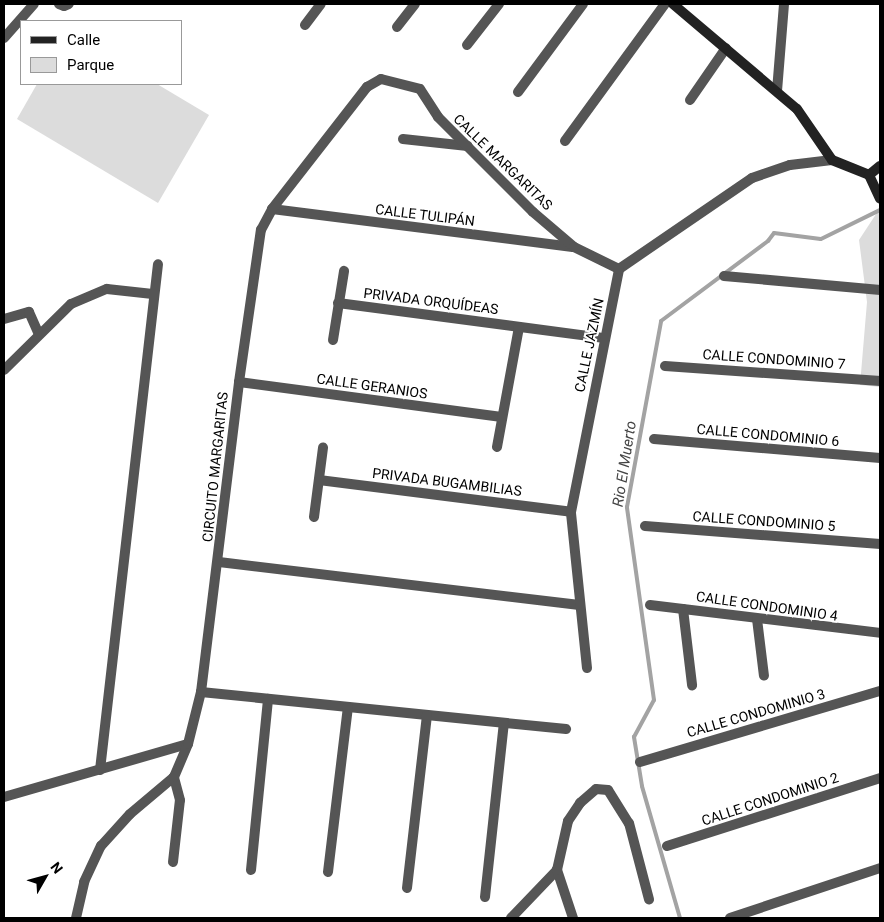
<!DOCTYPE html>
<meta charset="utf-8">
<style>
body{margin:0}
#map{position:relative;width:884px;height:922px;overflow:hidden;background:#fff;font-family:Roboto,sans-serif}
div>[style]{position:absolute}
.green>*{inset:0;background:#dcdcdc}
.stream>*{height:4px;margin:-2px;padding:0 2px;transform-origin:2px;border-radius:2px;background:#a3a3a3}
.street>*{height:10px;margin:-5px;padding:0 5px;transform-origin:5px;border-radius:5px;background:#555}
.secondary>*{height:10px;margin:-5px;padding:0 5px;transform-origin:5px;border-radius:5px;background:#222}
span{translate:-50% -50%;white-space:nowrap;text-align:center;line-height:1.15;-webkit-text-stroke:4px #fff;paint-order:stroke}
.street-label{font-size:14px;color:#000}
.water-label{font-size:15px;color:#444;font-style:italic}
.frame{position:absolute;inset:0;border:5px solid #000;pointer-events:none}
.legend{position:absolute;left:20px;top:20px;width:162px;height:65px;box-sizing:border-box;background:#fff;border:1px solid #999;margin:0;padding:6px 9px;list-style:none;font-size:15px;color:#000}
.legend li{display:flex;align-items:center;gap:10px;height:25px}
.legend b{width:25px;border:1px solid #999}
.north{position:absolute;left:20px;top:852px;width:50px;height:50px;-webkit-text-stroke:4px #fff;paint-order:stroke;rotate:52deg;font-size:14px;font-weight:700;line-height:20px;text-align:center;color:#000}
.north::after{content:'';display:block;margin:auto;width:18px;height:22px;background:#000;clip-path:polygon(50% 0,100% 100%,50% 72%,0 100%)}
</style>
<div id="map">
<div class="green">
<div style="clip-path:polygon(37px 84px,157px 84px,209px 115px,158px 203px,17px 119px)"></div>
<div style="clip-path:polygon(880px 208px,880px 387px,860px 385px,867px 302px,859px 240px)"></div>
</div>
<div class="stream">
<div style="left:680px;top:918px;width:137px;rotate:-106.1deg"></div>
<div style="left:642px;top:786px;width:50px;rotate:-99.3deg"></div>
<div style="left:634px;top:737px;width:42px;rotate:-61.6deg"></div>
<div style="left:654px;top:700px;width:195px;rotate:-98deg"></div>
<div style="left:627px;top:507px;width:189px;rotate:-79.6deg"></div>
<div style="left:661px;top:321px;width:134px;rotate:-36.8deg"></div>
<div style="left:768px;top:241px;width:10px;rotate:-53deg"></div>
<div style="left:774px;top:233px;width:47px;rotate:7.3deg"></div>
<div style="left:821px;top:239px;width:66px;rotate:-26.2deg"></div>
</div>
<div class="street">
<div style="left:59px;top:4px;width:5px;rotate:22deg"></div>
<div style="left:64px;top:6px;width:5px;rotate:-22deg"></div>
<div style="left:305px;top:25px;width:26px;rotate:-53deg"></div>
<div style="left:397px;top:27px;width:29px;rotate:-52deg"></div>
<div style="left:4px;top:38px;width:45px;rotate:-48.6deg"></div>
<div style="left:467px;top:45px;width:52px;rotate:-52deg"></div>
<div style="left:777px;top:91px;width:87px;rotate:-85.4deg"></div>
<div style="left:518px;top:92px;width:109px;rotate:-53.5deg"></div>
<div style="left:690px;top:100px;width:63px;rotate:-55.3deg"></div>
<div style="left:403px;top:139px;width:65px;rotate:6.1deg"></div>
<div style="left:565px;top:141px;width:170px;rotate:-53.9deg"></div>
<div style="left:272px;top:209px;width:303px;rotate:7.2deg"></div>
<div style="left:724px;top:276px;width:157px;rotate:5.1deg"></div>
<div style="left:338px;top:303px;width:267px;rotate:7.5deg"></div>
<div style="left:4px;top:319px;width:26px;rotate:-16deg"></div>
<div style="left:29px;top:312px;width:24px;rotate:66deg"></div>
<div style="left:333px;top:340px;width:70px;rotate:-80.9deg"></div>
<div style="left:665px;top:366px;width:216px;rotate:4deg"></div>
<div style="left:4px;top:370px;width:94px;rotate:-44.6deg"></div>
<div style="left:71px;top:304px;width:39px;rotate:-23deg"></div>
<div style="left:107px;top:289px;width:46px;rotate:6.2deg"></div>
<div style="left:239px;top:382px;width:265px;rotate:7.6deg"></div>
<div style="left:654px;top:439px;width:227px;rotate:4.8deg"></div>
<div style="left:497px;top:447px;width:122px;rotate:-79.6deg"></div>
<div style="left:319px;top:480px;width:254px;rotate:7.2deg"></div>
<div style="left:314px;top:517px;width:70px;rotate:-82.6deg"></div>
<div style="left:645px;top:526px;width:236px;rotate:4.4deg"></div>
<div style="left:219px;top:562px;width:363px;rotate:6.8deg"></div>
<div style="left:650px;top:605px;width:232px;rotate:6.9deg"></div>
<div style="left:683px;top:609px;width:77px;rotate:83.2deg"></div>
<div style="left:757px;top:619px;width:57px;rotate:83deg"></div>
<div style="left:587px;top:668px;width:157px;rotate:-95.9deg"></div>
<div style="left:571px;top:512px;width:248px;rotate:-78.8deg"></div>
<div style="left:619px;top:269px;width:161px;rotate:-34.4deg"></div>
<div style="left:752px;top:178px;width:40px;rotate:-18.9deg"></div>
<div style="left:790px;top:165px;width:42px;rotate:-6.8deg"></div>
<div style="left:201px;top:692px;width:367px;rotate:5.8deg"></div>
<div style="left:640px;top:762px;width:250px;rotate:-16.5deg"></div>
<div style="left:100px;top:770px;width:509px;rotate:-83.46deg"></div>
<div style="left:4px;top:797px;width:191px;rotate:-16.1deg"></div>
<div style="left:667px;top:846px;width:224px;rotate:-17.7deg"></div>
<div style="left:173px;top:862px;width:62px;rotate:-83.6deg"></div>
<div style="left:180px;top:800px;width:24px;rotate:-105deg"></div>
<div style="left:251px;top:870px;width:172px;rotate:-84.3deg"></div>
<div style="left:328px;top:872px;width:166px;rotate:-83.1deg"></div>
<div style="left:407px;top:888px;width:174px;rotate:-83.4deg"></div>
<div style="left:485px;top:897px;width:175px;rotate:-83.8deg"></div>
<div style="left:76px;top:918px;width:37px;rotate:-77deg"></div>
<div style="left:84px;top:882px;width:40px;rotate:-65deg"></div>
<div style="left:101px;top:846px;width:43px;rotate:-47.8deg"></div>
<div style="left:130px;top:814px;width:57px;rotate:-40.1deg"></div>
<div style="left:174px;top:777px;width:36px;rotate:-67deg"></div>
<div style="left:188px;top:744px;width:54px;rotate:-76deg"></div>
<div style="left:201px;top:692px;width:312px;rotate:-83deg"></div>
<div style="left:239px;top:382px;width:154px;rotate:-81.8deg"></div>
<div style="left:261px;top:230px;width:24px;rotate:-62deg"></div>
<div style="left:272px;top:209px;width:155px;rotate:-52.1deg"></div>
<div style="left:367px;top:87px;width:16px;rotate:-30deg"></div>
<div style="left:381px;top:79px;width:40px;rotate:14.4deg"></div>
<div style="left:420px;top:89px;width:33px;rotate:57deg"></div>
<div style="left:438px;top:117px;width:134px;rotate:45deg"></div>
<div style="left:533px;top:212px;width:54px;rotate:40.5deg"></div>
<div style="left:574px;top:247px;width:50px;rotate:26.1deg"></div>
<div style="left:511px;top:918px;width:66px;rotate:-46.2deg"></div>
<div style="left:573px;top:918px;width:51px;rotate:-108.4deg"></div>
<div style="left:557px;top:870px;width:50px;rotate:-77.3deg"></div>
<div style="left:568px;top:821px;width:22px;rotate:-56deg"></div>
<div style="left:580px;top:803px;width:21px;rotate:-41deg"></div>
<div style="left:596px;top:789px;width:12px;rotate:5deg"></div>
<div style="left:608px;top:790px;width:39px;rotate:58deg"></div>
<div style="left:629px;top:823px;width:79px;rotate:75.3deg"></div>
<div style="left:730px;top:918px;width:158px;rotate:-18.4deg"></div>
</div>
<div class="secondary">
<div style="left:673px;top:4px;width:162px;rotate:40.3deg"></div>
<div style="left:797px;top:109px;width:62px;rotate:55.5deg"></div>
<div style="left:832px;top:160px;width:40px;rotate:22deg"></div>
<div style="left:880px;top:166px;width:14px;rotate:141deg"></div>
<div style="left:869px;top:175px;width:26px;rotate:65deg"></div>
</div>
<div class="street-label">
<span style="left:503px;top:162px;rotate:44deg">CALLE MARGARITAS</span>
<span style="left:425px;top:215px;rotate:7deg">CALLE TULIPÁN</span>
<span style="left:431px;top:301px;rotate:7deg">PRIVADA ORQUÍDEAS</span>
<span style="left:589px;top:345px;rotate:-78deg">CALLE JAZMÍN</span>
<span style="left:774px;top:359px;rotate:4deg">CALLE CONDOMINIO 7</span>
<span style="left:372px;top:386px;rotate:8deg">CALLE GERANIOS</span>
<span style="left:768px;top:435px;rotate:5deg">CALLE CONDOMINIO 6</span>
<span style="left:215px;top:467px;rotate:-84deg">CIRCUITO MARGARITAS</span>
<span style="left:447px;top:482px;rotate:7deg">PRIVADA BUGAMBILIAS</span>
<span style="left:764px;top:521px;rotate:4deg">CALLE CONDOMINIO 5</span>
<span style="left:767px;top:606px;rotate:8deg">CALLE CONDOMINIO 4</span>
<span style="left:756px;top:713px;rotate:-16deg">CALLE CONDOMINIO 3</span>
<span style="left:770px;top:799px;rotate:-18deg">CALLE CONDOMINIO 2</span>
</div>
<div class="water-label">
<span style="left:625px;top:464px;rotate:-81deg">Rio El Muerto</span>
</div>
<div class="frame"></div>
<ul class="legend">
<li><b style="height:6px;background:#222"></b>Calle</li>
<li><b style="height:14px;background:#dcdcdc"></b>Parque</li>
</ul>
<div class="north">N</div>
</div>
